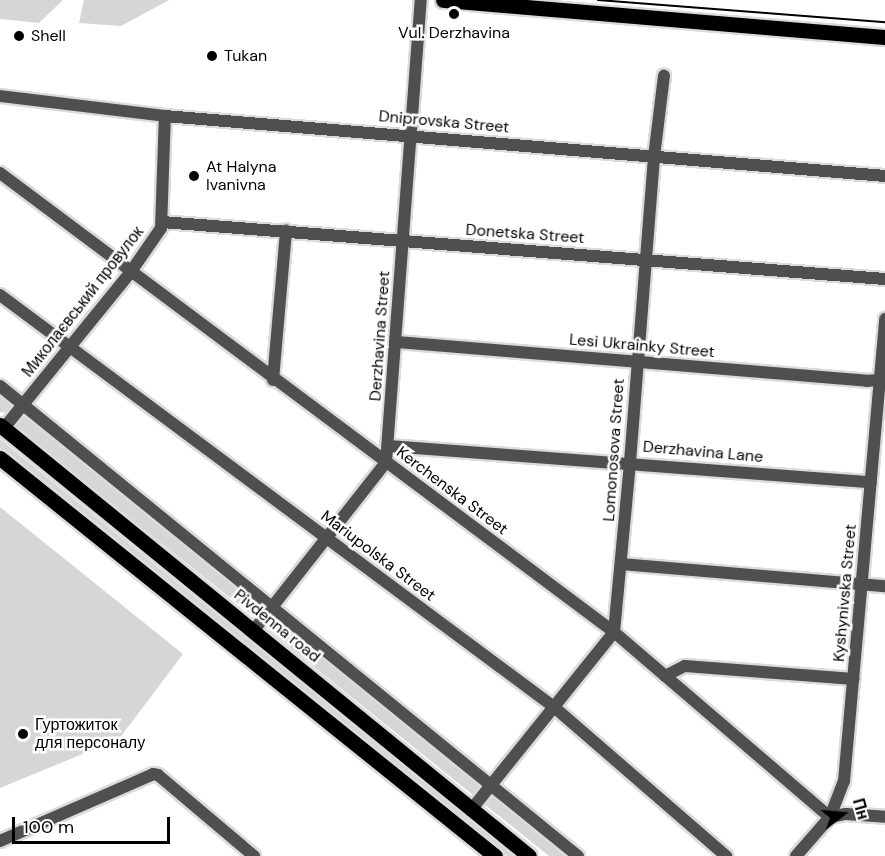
<!DOCTYPE html>
<meta charset="utf-8">
<style>
body{margin:0}
#map{position:relative;width:885px;height:856px;overflow:hidden;background:#fff;font-family:"DM Sans",sans-serif}
div>[style]{position:absolute}
.green>*{inset:0;background:#d6d6d6}
.roads{filter:drop-shadow(2px 0 #dbdbdb) drop-shadow(-2px 0 #dbdbdb) drop-shadow(0 2px #dbdbdb) drop-shadow(0 -2px #dbdbdb)}
.street>*{height:12px;margin:-6px;padding:0 6px;transform-origin:6px;border-radius:6px;background:#4f4f4f}
.primary>*{height:15px;margin:-7.5px;padding:0 7.5px;transform-origin:7.5px;border-radius:7.5px;background:#000}
.tram>*{height:1.5px;margin:-0.75px;padding:0 0.75px;transform-origin:0.75px;border-radius:0.75px;background:#000}
.dots>*{width:16px;height:16px;translate:-50% -50%;box-sizing:border-box;border:3px solid #fff;border-radius:50%}
span{translate:-50% -50%;white-space:nowrap;text-align:center;line-height:1.15;-webkit-text-stroke:5px #fff;paint-order:stroke}
.poi-label{font-size:16px;color:#000}
.left{translate:0 -50%;text-align:left}
.street-label{font-size:16px;color:#000}
.north{position:absolute;left:813px;top:784px;width:60px;height:60px;-webkit-text-stroke:4px #fff;paint-order:stroke;rotate:74deg;font-size:16px;font-weight:700;line-height:24px;text-align:center;color:#000}
.north::after{content:'';display:block;margin:auto;width:21px;height:27px;background:#000;clip-path:polygon(50% 0,100% 100%,50% 72%,0 100%)}
.scale{position:absolute;left:12px;top:817px;width:158px;height:27px;box-sizing:border-box;border:3px solid #000;border-top:0;padding-left:8px;font-size:18px;line-height:21px;white-space:nowrap;color:#000;-webkit-text-stroke:4px #fff;paint-order:stroke}
</style>
<div id="map">
<div class="green">
<div style="clip-path:polygon(0 0,63px 0,39px 23px,0 19px)"></div>
<div style="clip-path:polygon(84px 0,169px 0,121px 26px,79px 23px)"></div>
<div style="clip-path:polygon(0 390px,13px 401px,13px 409px,10px 413px,0 412px)"></div>
<div style="clip-path:polygon(25px 412px,265px 607px,261px 614px,254px 617px,17px 428px,18px 415px)"></div>
<div style="clip-path:polygon(0 439px,244px 637px,517px 856px,507px 856px,241px 642px,0 448px)"></div>
<div style="clip-path:polygon(0 507px,183px 654px,119px 739px,0 788px)"></div>
<div style="clip-path:polygon(277px 618px,572px 856px,549px 856px,268px 630px,272px 619px)"></div>
</div>
<div class="roads">
<div class="street">
<div style="left:0;top:96px;width:166px;rotate:6.9deg"></div>
<div style="left:165px;top:116px;width:722px;rotate:4.76deg"></div>
<div style="left:0;top:173px;width:767px;rotate:36.78deg"></div>
<div style="left:614px;top:632px;width:284px;rotate:40.6deg"></div>
<div style="left:830px;top:817px;width:16px;rotate:-11deg"></div>
<div style="left:846px;top:814px;width:39px;rotate:4deg"></div>
<div style="left:162px;top:222px;width:725px;rotate:4.51deg"></div>
<div style="left:0;top:295px;width:690px;rotate:36.64deg"></div>
<div style="left:554px;top:707px;width:228px;rotate:40.9deg"></div>
<div style="left:397px;top:342px;width:472px;rotate:4.7deg"></div>
<div style="left:867px;top:381px;width:18px;rotate:-6deg"></div>
<div style="left:273px;top:380px;width:150px;rotate:-85deg"></div>
<div style="left:0;top:386px;width:745px;rotate:39.12deg"></div>
<div style="left:4px;top:428px;width:200px;rotate:-50.9deg"></div>
<div style="left:130px;top:273px;width:55px;rotate:-55.4deg"></div>
<div style="left:161px;top:228px;width:112px;rotate:-88deg"></div>
<div style="left:388px;top:446px;width:484px;rotate:4.3deg"></div>
<div style="left:621px;top:564px;width:265px;rotate:4.8deg"></div>
<div style="left:254px;top:630px;width:214px;rotate:-51.8deg"></div>
<div style="left:386px;top:462px;width:463px;rotate:-85.7deg"></div>
<div style="left:665px;top:676px;width:22px;rotate:-27deg"></div>
<div style="left:685px;top:666px;width:169px;rotate:4.4deg"></div>
<div style="left:471px;top:810px;width:228px;rotate:-51.2deg"></div>
<div style="left:614px;top:632px;width:171px;rotate:-84.6deg"></div>
<div style="left:630px;top:462px;width:306px;rotate:-85.5deg"></div>
<div style="left:654px;top:157px;width:82px;rotate:-83deg"></div>
<div style="left:0;top:841px;width:167px;rotate:-23.6deg"></div>
<div style="left:153px;top:774px;width:5px;rotate:11deg"></div>
<div style="left:158px;top:775px;width:126px;rotate:40.2deg"></div>
<div style="left:796px;top:856px;width:52px;rotate:-48.9deg"></div>
<div style="left:830px;top:817px;width:39px;rotate:-69deg"></div>
<div style="left:844px;top:781px;width:464px;rotate:-84.9deg"></div>
</div>
<div class="primary">
<div style="left:443px;top:0;width:444px;rotate:4.8deg"></div>
<div style="left:0;top:425px;width:682px;rotate:39.17deg"></div>
<div style="left:0;top:458px;width:635px;rotate:38.8deg"></div>
</div>
</div>
<div class="tram">
<div style="left:598px;top:0;width:288px;rotate:4.4deg"></div>
</div>
<div class="dots">
<div style="left:454px;top:14px;background:#000"></div>
<div style="left:19px;top:36px;background:#000"></div>
<div style="left:212px;top:56px;background:#000"></div>
<div style="left:194px;top:176px;background:#000"></div>
<div style="left:23px;top:734px;background:#000"></div>
</div>
<div class="poi-label">
<span style="left:454px;top:33px">Vul. Derzhavina</span>
<span class="left" style="left:31px;top:36px">Shell</span>
<span class="left" style="left:224px;top:56px">Tukan</span>
<span class="left" style="left:206px;top:176px">At Halyna<br>Ivanivna</span>
<span class="left" style="left:35px;top:734px">Гуртожиток<br>для персоналу</span>
</div>
<div class="street-label">
<span style="left:444px;top:122px;rotate:5deg">Dniprovska Street</span>
<span style="left:525px;top:234px;rotate:4deg">Donetska Street</span>
<span style="left:83px;top:302px;rotate:-52deg">Миколаєвський провулок</span>
<span style="left:380px;top:336px;rotate:-86deg">Derzhavina Street</span>
<span style="left:642px;top:346px;rotate:5deg">Lesi Ukrainky Street</span>
<span style="left:614px;top:450px;rotate:-86deg">Lomonosova Street</span>
<span style="left:703px;top:452px;rotate:5deg">Derzhavina Lane</span>
<span style="left:452px;top:491px;rotate:37deg">Kerchenska Street</span>
<span style="left:378px;top:556px;rotate:37deg">Mariupolska Street</span>
<span style="left:845px;top:593px;rotate:-85deg">Kyshynivska Street</span>
<span style="left:277px;top:626px;rotate:39deg">Pivdenna road</span>
</div>
<div class="north">Пн</div>
<div class="scale">100 m</div>
</div>
